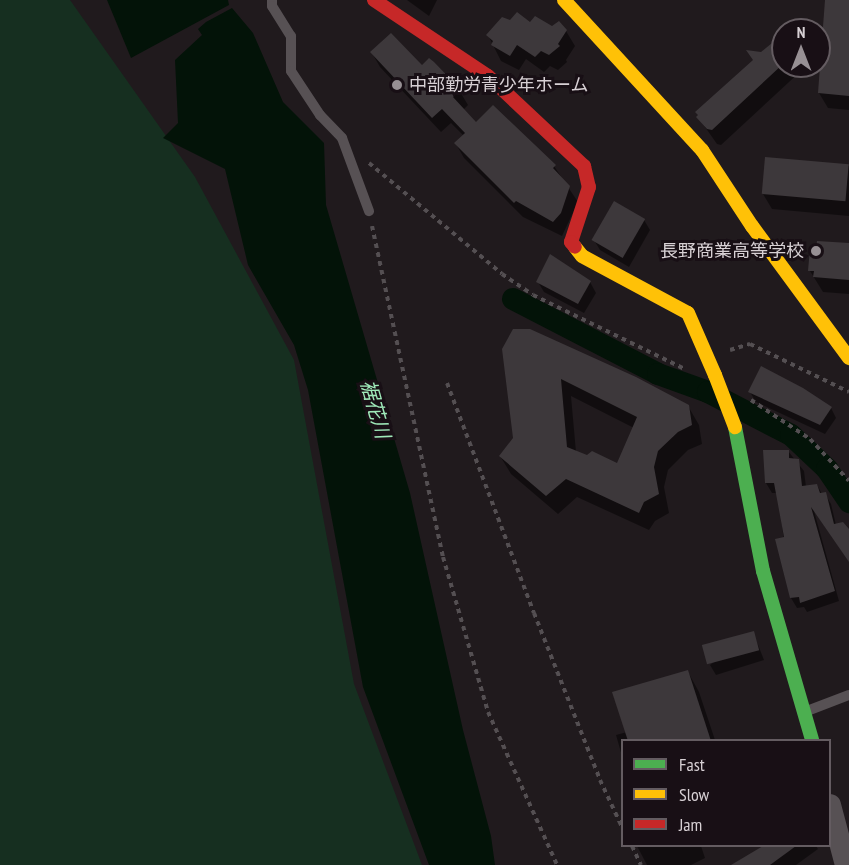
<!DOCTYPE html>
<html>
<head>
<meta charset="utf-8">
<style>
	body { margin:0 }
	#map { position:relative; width:849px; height:865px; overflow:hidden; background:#201a1d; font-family:"PT Sans Narrow","Noto Sans JP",sans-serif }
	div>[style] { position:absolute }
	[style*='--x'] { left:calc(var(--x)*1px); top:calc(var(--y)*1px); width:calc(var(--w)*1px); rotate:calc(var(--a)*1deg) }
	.green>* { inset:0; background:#162f20 }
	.water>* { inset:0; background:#031308 }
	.shadow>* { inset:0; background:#0007 }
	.canal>* { height:22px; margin:-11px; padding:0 11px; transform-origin:11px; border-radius:11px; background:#031308 }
	.building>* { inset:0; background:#3d383b; transform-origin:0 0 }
	.path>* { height:4px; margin-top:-2px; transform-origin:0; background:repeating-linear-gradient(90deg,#544f52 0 4.5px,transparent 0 9px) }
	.lane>* { height:10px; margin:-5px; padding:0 5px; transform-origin:5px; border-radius:5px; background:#575154 }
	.street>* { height:22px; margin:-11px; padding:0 11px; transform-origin:11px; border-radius:11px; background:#575154 }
	.fast>* { height:14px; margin:-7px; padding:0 7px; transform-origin:7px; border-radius:7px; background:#4caf50 }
	.slow>* { height:14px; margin:-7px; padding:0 7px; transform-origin:7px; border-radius:7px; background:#ffc107 }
	.jam>* { height:14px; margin:-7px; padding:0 7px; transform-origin:7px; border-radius:7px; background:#c62828 }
	.slow-bridge>* { height:14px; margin:-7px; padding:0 7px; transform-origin:7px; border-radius:7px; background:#ffc107 }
	.dots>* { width:16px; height:16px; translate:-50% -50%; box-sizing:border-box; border:3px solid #180f15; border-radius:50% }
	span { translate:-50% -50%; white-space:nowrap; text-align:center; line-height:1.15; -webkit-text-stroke:6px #180f15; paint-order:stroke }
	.poi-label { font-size:18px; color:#d7d0d4 }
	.left { translate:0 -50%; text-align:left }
	.right { translate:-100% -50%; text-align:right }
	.water-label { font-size:20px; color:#9fe9b9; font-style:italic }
	.legend { position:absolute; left:621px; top:739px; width:210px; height:108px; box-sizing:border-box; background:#180f15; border:2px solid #645c61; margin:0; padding:8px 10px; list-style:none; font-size:18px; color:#d7d0d4 }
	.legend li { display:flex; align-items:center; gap:12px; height:30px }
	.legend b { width:30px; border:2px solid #645c61 }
	.north { position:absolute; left:771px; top:18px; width:60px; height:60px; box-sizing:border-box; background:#180f15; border:2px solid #645c61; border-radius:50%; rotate:0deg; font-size:16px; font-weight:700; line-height:24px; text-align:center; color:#d7d0d4 }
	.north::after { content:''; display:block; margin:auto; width:21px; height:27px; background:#979094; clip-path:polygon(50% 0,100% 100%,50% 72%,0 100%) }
</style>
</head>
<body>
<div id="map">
	<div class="green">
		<div style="clip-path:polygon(0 0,70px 0,195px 177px,294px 360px,354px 684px,422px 865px,0 865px)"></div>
	</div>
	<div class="water">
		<div style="clip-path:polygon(107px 0,228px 0,229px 5px,131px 58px)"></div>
		<div style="clip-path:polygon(232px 8px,253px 33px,283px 102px,324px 143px,326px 205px,410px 493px,463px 730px,491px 836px,495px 865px,429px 865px,363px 687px,308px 390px,294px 345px,248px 265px,225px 169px,163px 138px,178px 123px,175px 60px,202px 35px,198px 29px,206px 22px)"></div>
	</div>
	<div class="shadow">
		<div style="clip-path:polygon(407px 0,437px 0,429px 16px)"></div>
		<div style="clip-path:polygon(827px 0,849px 1px,849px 110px,828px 108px,819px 93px)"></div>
		<div style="clip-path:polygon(511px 22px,566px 31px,575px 46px,566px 60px,567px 62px,558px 70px,550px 66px,544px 72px,526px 59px,519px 70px,501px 61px,488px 35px)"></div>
		<div style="clip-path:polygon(783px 47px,783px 66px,799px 66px,802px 70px,721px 145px,717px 144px,698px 117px,762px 54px)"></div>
		<div style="clip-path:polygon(372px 53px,422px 67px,459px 90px,468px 105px,463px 110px,476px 124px,554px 166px,578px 202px,562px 236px,523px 217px,464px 158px,456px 144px,464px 136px,451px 123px,441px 132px,380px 67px)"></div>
		<div style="clip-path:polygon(849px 166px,849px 216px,772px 209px,763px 194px)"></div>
		<div style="clip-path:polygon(644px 220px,650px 230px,629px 267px,600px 250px,594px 240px)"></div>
		<div style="clip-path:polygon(849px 245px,849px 326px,849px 294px,823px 292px,810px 271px)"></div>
		<div style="clip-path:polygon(538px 282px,590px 282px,596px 293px,584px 313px,544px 292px)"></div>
		<div style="clip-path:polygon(evenodd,503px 349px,688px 406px,699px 425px,702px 444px,688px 450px,668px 470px,664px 487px,669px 513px,655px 521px,649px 530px,577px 497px,558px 514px,511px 474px,500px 456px,515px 438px,503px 349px,571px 396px,634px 428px,618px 465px,576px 452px,571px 396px)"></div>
		<div style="clip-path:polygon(750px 392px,831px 408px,836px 418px,825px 434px,756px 402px)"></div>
		<div style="clip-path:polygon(788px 451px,804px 471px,806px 487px,817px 485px,822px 494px,825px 494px,831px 504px,836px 525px,849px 532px,849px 561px,814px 511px,839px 601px,807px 612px,804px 607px,797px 608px,791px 598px,778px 493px,772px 493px,766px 483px)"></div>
		<div style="clip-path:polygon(753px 632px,764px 660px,716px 675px,710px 665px)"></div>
		<div style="clip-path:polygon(688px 672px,699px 692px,715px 740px,622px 740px,622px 756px,616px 735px,627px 732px)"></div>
		<div style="clip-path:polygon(637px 846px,701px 846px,705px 858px,691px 865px,647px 865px)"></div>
		<div style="clip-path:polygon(766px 846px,816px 846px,818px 849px,796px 865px,733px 865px)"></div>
	</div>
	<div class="canal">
		<div style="--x:513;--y:299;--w:163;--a:27.3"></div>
		<div style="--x:658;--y:374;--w:53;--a:19.8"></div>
		<div style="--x:708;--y:392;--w:93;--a:27.4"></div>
		<div style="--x:791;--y:435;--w:50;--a:43.4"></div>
		<div style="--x:827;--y:469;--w:40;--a:56"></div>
	</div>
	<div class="building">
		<div style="clip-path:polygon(825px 0,849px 0,849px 96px,818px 93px)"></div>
		<div style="clip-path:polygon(517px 12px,530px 22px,535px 16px,552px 26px,559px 21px,567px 30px,558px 44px,560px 46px,549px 55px,541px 51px,535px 57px,517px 45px,510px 56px,491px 45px,493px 41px,486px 35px,502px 17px,510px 20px)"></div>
		<div style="clip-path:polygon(391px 33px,422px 65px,429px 58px,434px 62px,461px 90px,453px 97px,476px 122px,493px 105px,556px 165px,553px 168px,570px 186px,561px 213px,553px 222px,516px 201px,514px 203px,454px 143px,465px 133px,442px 109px,432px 118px,370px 52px)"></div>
		<div style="clip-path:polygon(783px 34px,783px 64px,712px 130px,707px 129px,696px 117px,698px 115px,695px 112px,753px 60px,746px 50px,761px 52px)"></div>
		<div style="left:765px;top:157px;width:84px;height:37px;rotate:5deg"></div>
		<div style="left:614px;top:201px;width:36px;height:45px;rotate:30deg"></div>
		<div style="clip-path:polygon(817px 241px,849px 243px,849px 280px,813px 277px,814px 271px,808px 271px,810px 248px,816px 248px)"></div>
		<div style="clip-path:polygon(550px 254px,591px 281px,578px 304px,536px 282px)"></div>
		<div style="clip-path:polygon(evenodd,513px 329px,530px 329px,636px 377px,689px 405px,692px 425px,678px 432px,658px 451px,654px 467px,659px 494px,644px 502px,639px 513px,566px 479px,546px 496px,499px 456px,513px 438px,502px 349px,513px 329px,561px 379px,637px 417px,617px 463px,592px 451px,587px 455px,567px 447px,561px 379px)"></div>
		<div style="clip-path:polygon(761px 366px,803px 388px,832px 407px,820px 425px,748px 392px)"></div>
		<div style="clip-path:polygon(763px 450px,789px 450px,789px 458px,799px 459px,802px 486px,817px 484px,820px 493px,826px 492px,834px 524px,843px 522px,849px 529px,849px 562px,811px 507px,835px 591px,800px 603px,799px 597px,790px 598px,775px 539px,784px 537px,774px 483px,765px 483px)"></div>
		<div style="left:754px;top:631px;width:20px;height:54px;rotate:75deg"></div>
		<div style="clip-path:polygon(688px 670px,711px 741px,628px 741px,612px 692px)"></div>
		<div style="clip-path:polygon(763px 846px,796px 846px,770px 865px,731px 865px)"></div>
	</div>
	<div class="path">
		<div style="--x:369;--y:163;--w:173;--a:39.8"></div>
		<div style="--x:502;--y:274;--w:37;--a:34"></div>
		<div style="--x:533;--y:295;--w:169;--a:26"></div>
		<div style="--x:372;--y:226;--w:339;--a:77.9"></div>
		<div style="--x:443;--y:557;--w:161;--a:73.8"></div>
		<div style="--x:488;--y:712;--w:168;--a:65.7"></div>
		<div style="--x:730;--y:350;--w:21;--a:-17"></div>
		<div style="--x:750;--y:344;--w:110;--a:25.9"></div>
		<div style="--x:447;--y:383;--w:246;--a:69.3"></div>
		<div style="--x:534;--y:613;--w:180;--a:68.4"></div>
		<div style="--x:600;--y:780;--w:52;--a:64.9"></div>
		<div style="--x:751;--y:400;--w:71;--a:33.5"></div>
		<div style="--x:810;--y:439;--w:57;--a:47.1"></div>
		<div style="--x:632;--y:846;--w:21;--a:65"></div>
	</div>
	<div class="lane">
		<div style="--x:272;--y:0;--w:6;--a:90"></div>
		<div style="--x:272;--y:6;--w:36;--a:58"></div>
		<div style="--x:291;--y:36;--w:35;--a:90"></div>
		<div style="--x:291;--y:71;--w:53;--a:56.6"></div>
		<div style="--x:320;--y:115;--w:32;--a:46"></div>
		<div style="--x:342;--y:138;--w:78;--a:69.7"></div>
		<div style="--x:807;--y:711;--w:45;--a:-20.9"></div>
	</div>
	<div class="street">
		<div style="--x:830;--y:805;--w:62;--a:75.1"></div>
	</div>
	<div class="fast">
		<div style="--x:735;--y:427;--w:147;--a:79"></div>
		<div style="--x:763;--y:571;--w:176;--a:73.8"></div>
	</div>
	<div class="slow">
		<div style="--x:564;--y:0;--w:204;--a:47.4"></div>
		<div style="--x:702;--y:150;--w:91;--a:56.7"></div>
		<div style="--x:752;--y:226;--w:164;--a:53.7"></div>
		<div style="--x:575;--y:247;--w:11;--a:52"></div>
		<div style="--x:582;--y:256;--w:120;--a:28.3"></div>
		<div style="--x:688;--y:313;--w:68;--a:66.5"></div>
	</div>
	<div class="jam">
		<div style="--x:374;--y:0;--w:137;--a:33.7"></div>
		<div style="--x:488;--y:76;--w:132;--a:43.2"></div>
		<div style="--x:584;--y:166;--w:22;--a:77"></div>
		<div style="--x:589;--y:187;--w:58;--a:108.1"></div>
		<div style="--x:571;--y:242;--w:6;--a:51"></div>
	</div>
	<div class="slow-bridge">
		<div style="--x:715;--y:375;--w:56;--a:69"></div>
	</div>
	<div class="dots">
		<div style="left:397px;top:85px;background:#979094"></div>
		<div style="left:816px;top:251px;background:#979094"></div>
	</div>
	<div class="poi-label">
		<span class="left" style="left:409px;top:85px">中部勤労青少年ホーム</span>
		<span class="right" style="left:804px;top:251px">長野商業高等学校</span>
	</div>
	<div class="water-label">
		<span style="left:375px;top:409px;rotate:74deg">裾花川</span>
	</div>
	<ul class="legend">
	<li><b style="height:8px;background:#4caf50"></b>Fast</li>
	<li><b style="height:8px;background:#ffc107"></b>Slow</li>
	<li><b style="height:8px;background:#c62828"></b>Jam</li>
	</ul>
	<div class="north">N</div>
</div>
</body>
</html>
